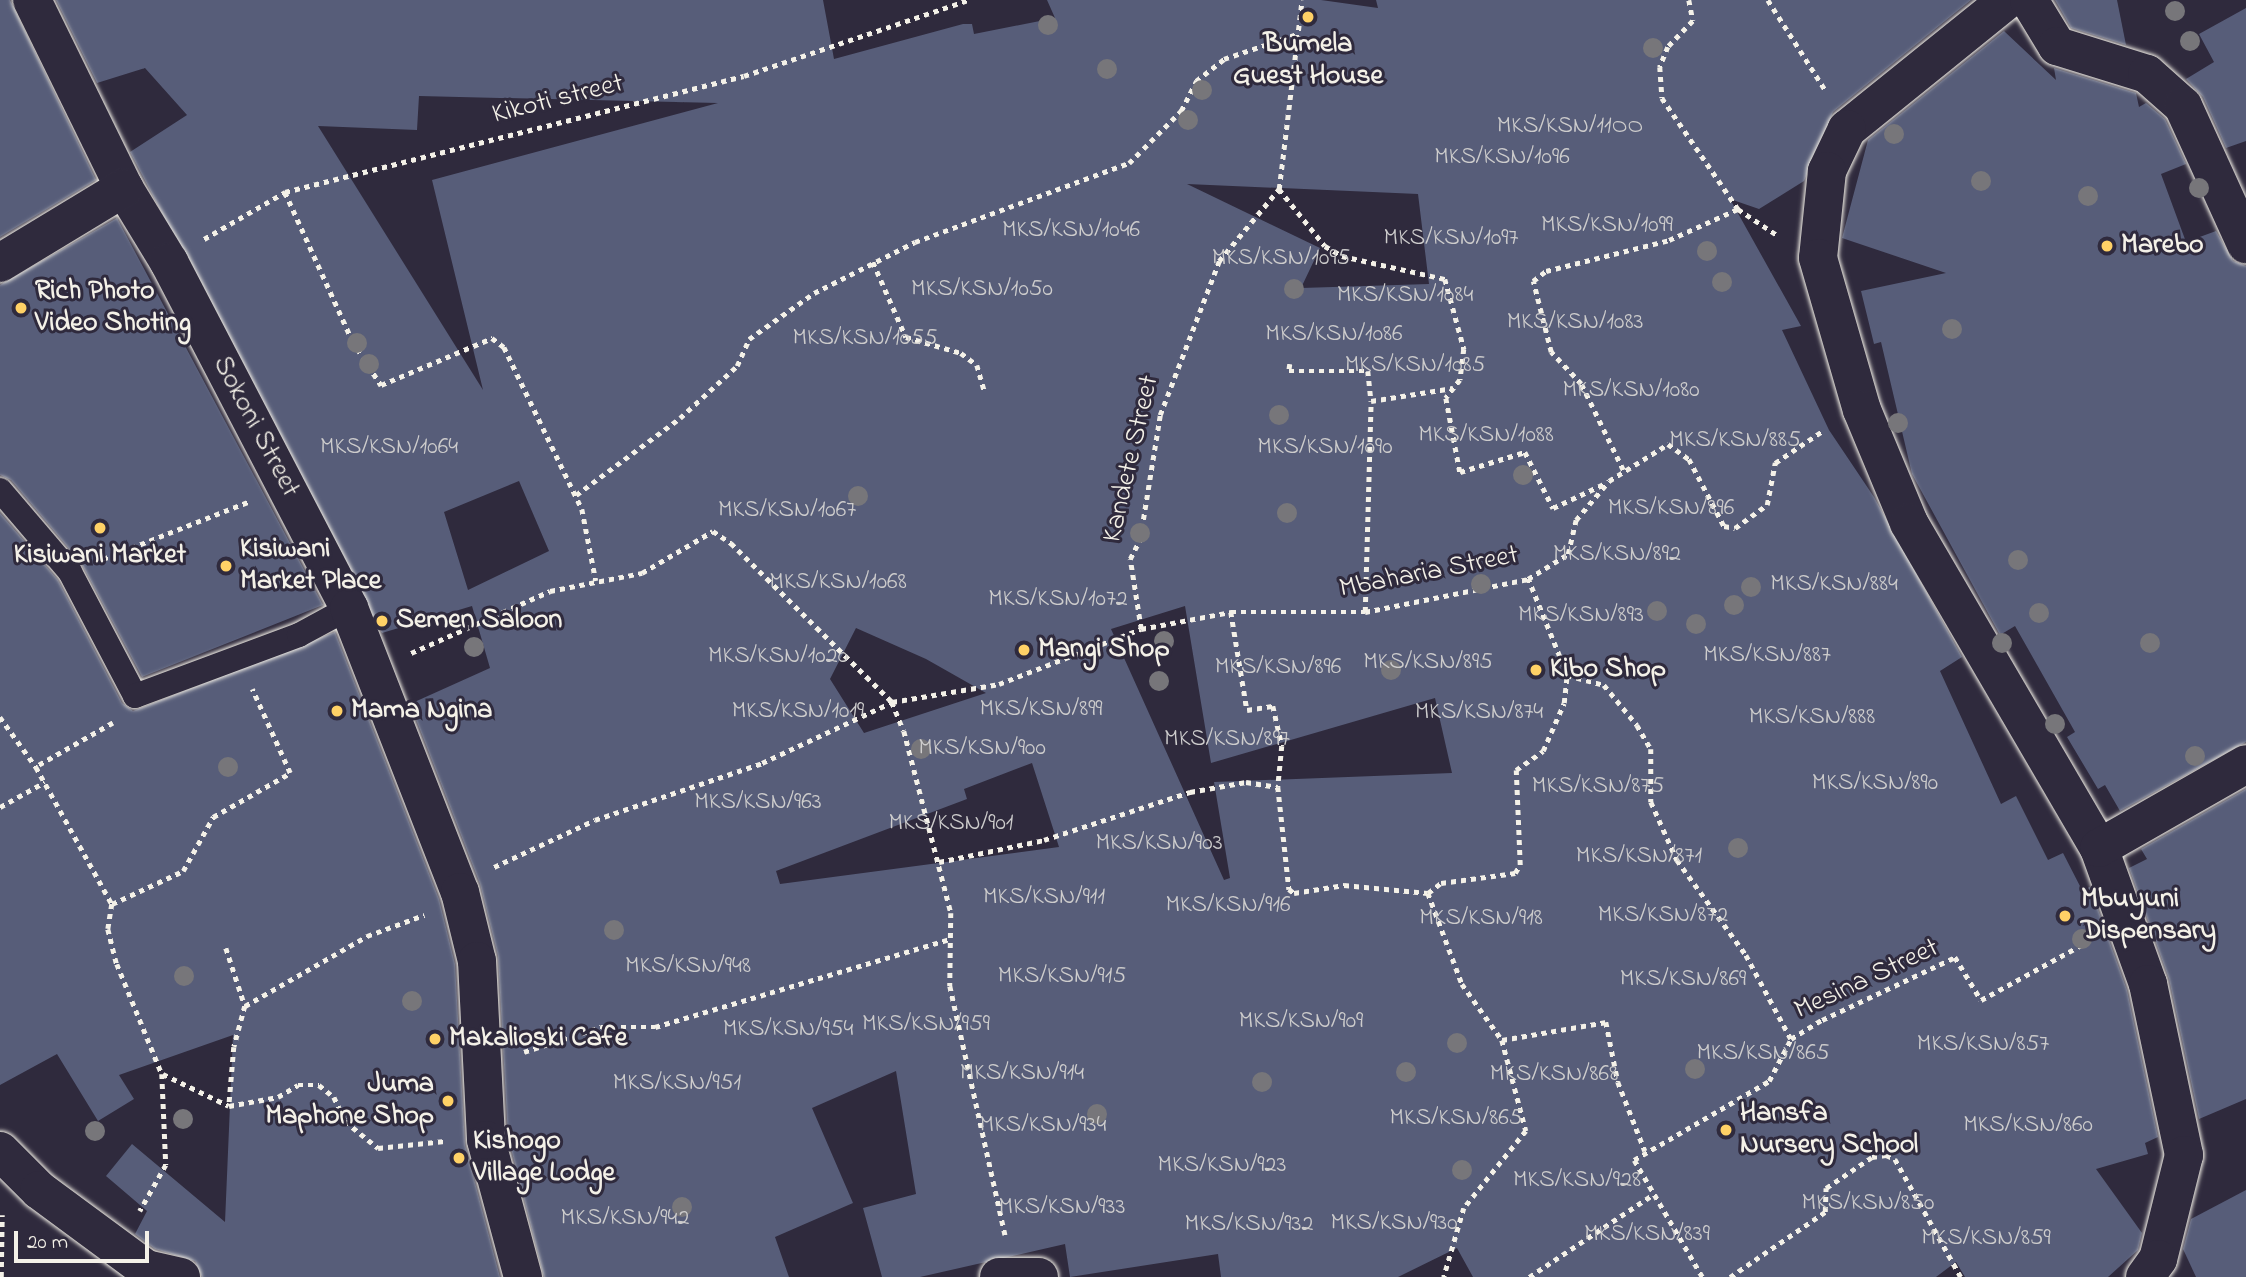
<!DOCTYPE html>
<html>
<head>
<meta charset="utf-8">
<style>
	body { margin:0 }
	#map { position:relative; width:2246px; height:1277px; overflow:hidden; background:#2f2a3d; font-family:"Indie Flower",sans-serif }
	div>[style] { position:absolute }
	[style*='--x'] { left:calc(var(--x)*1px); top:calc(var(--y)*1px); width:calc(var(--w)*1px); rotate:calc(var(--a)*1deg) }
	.building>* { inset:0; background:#575d79 }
	.path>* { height:4.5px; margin-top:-2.25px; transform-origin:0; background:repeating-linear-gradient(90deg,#f4f1e8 0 5px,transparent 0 10px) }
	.roads { filter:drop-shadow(0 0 2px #f4f1e8) drop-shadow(0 0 2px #f4f1e8) }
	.lane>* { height:24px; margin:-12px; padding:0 12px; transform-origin:12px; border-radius:12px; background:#2f2a3d }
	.street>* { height:38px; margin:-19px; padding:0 19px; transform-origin:19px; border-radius:19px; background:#2f2a3d }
	.trees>* { width:20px; height:20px; margin:-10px; border-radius:50%; background:#77767a }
	.dots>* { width:19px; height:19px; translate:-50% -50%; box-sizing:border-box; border:4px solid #2f2a3d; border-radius:50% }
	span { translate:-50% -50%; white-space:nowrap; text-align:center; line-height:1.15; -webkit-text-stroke:6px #2f2a3d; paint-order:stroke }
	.number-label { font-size:24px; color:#cdcccc }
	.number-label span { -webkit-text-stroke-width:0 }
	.poi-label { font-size:28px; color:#f4f1e8; font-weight:700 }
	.left { translate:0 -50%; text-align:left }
	.right { translate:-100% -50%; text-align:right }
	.street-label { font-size:28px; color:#f4f1e8 }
	.scale { position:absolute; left:14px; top:1231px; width:135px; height:32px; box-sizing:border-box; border:4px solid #f4f1e8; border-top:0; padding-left:9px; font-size:21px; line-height:24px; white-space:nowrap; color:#f4f1e8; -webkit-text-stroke:5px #2f2a3d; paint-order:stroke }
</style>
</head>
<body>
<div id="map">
	<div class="building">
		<div style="clip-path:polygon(0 0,10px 0,96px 180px,0 237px)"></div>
		<div style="clip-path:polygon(evenodd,56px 0,823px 0,834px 59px,963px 24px,972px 24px,974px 34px,1055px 18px,1047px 0,1321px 0,1378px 8px,1376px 0,1971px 0,1833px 112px,1804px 181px,1759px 209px,1730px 199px,1801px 326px,1782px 330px,1829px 430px,1874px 497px,1962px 657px,1940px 671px,2001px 804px,2016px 796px,2048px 860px,2063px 853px,2082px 890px,2090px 887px,2127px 990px,2158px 1137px,2145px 1143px,2148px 1154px,2096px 1169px,2142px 1233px,2138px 1250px,2108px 1277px,1965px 1277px,1956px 1262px,1936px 1277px,1473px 1277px,1457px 1248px,1398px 1277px,1221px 1277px,1218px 1254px,1070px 1277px,1065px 1244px,920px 1277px,882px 1277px,863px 1208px,916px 1194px,896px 1071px,812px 1108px,853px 1203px,775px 1237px,789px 1277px,544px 1277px,508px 1137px,498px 956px,480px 884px,410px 704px,490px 668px,472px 606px,382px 633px,130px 152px,187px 115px,145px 68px,97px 83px,56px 0,419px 96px,718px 103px,432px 180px,483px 390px,318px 126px,417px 130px,419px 96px,56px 0,1187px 184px,1418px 194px,1429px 284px,1301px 288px,1320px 248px,1187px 184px,56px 0,519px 481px,549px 551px,468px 590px,444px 512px,519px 481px,56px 0,1185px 606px,1211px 763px,1435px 698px,1452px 773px,1214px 782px,1230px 878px,1224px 880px,1111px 629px,1185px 606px,56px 0,856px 628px,926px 659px,986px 693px,864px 733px,830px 679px,856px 628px,56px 0,1032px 763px,1059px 847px,780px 884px,776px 871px,967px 799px,964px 789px,1032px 763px)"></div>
		<div style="clip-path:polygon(2055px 0,2117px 0,2126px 45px,2071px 28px)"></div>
		<div style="clip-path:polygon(2246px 8px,2246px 141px,2226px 148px,2203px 97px,2186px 79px,2214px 62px,2199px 34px)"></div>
		<div style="clip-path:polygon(2004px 31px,2056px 80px,2054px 68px,2136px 93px,2139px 107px,2146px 103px,2165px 119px,2186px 164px,2161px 174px,2186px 242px,2216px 231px,2233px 261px,2246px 266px,2246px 742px,2120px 811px,2105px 785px,2098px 789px,2067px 737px,2075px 732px,2015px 626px,2000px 635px,1912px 474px,1881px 342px,1874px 344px,1861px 291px,1946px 273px,1842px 238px,1868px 140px)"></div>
		<div style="clip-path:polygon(117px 218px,323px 605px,142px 677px,81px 563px,11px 480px,0 475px,0 285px)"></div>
		<div style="clip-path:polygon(0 513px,58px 580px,122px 703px,133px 711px,335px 632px,439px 899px,455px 964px,465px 1145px,500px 1277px,202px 1277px,195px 1261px,155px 1249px,135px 1234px,147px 1211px,106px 1176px,132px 1144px,225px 1222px,233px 1035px,119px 1075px,134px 1099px,98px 1121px,57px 1054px,0 1085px)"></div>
		<div style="clip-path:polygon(2246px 789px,2246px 1099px,2199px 1119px,2169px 979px,2129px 868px,2147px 859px,2141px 849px)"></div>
		<div style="clip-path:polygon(2246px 1190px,2246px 1277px,2196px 1277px,2183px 1249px,2191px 1219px)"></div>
	</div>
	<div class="path">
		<div style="--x:1689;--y:0;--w:21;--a:79"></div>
		<div style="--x:1693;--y:21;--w:36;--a:134"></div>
		<div style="--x:1668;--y:47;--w:22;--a:112"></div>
		<div style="--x:1660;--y:67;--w:31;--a:86"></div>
		<div style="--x:1662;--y:98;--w:135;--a:55.6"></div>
		<div style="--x:1738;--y:209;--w:47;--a:33.7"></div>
		<div style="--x:1768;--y:0;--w:108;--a:57.5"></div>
		<div style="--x:1279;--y:189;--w:73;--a:51.1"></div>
		<div style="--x:1325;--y:246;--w:20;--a:30"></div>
		<div style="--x:1342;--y:256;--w:106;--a:12.6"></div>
		<div style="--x:1445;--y:279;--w:73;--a:74.8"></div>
		<div style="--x:1464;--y:349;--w:31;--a:97"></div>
		<div style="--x:1460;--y:380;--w:23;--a:128"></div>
		<div style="--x:1446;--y:398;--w:75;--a:79.3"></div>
		<div style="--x:1460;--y:472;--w:68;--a:-17.1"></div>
		<div style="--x:1525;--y:452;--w:63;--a:63.4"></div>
		<div style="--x:1553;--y:508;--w:56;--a:-25.2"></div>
		<div style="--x:285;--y:192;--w:162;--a:65.6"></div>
		<div style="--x:352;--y:340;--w:54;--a:57.2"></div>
		<div style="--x:381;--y:385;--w:121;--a:-22.9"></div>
		<div style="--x:492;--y:338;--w:15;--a:37"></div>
		<div style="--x:504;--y:347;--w:180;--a:64.3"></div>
		<div style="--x:582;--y:509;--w:73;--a:79"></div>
		<div style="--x:204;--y:239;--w:94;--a:-30.1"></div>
		<div style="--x:285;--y:192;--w:473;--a:-14.2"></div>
		<div style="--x:744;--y:76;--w:237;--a:-18.7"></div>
		<div style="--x:873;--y:262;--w:82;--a:66.3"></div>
		<div style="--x:906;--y:337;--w:57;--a:16.2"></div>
		<div style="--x:961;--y:353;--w:20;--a:37"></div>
		<div style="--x:977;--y:365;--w:26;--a:74"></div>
		<div style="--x:1290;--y:364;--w:7;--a:98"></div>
		<div style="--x:1289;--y:371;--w:79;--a:0"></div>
		<div style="--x:1368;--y:371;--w:30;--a:84"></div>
		<div style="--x:1371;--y:401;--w:83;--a:-9"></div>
		<div style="--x:1623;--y:470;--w:96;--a:-116"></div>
		<div style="--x:1581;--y:384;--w:44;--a:-133.2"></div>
		<div style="--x:1551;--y:352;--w:73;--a:-104.2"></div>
		<div style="--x:1533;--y:281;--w:16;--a:-38"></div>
		<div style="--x:1546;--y:271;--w:127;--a:-14.1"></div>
		<div style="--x:1669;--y:240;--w:76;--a:-24.2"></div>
		<div style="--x:576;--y:495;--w:129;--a:-36.5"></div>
		<div style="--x:680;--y:418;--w:77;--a:-42.4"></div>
		<div style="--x:737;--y:366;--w:30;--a:-66"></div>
		<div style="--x:749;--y:339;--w:80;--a:-35.3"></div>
		<div style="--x:814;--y:293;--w:113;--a:-26.8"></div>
		<div style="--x:915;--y:242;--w:228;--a:-20.3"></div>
		<div style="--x:1129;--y:163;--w:74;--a:-45"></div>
		<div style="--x:1181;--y:111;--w:34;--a:-63"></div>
		<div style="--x:1196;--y:81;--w:36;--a:-38"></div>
		<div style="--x:1224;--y:59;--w:77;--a:-18.9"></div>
		<div style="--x:103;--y:559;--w:156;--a:-21.5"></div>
		<div style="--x:1231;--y:612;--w:99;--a:80.7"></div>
		<div style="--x:1247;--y:710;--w:26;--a:-9"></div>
		<div style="--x:1273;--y:706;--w:41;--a:77.3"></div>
		<div style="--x:1282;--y:746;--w:41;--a:95.6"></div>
		<div style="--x:1365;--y:612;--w:211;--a:-88.4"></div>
		<div style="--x:1141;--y:629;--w:71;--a:-98.9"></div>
		<div style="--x:1130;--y:559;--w:22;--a:-63"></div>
		<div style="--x:1140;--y:539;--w:126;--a:-80.8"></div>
		<div style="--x:1160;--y:415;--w:165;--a:-69"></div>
		<div style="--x:1219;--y:261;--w:94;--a:-50.2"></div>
		<div style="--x:1279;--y:189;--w:190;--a:-83.1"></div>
		<div style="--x:411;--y:653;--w:152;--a:-24"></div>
		<div style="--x:550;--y:591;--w:94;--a:-11.1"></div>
		<div style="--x:642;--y:573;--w:82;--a:-30.6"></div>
		<div style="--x:713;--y:531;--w:22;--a:34"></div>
		<div style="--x:731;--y:543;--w:226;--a:44.6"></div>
		<div style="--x:892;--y:702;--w:31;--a:68"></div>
		<div style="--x:904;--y:731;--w:188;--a:75.5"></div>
		<div style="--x:951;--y:913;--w:73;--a:90.8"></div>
		<div style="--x:950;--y:986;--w:255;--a:77.5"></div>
		<div style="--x:1567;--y:675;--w:38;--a:15"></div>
		<div style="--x:1604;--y:685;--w:52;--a:50.5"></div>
		<div style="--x:1637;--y:725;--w:28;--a:60"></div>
		<div style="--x:1651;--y:749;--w:53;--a:90"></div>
		<div style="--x:1651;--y:802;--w:64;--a:65.9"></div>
		<div style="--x:1677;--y:860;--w:117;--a:54"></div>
		<div style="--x:1746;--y:955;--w:95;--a:61.8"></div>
		<div style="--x:0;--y:717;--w:62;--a:54.2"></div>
		<div style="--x:113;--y:723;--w:89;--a:150.3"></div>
		<div style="--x:36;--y:767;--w:157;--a:61"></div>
		<div style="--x:112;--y:904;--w:25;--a:99"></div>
		<div style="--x:108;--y:929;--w:36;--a:76"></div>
		<div style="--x:117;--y:964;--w:119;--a:67.8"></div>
		<div style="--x:162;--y:1074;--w:91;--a:87.5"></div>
		<div style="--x:166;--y:1165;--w:53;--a:119.5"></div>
		<div style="--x:0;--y:807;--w:51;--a:-29.1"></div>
		<div style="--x:939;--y:862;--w:107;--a:-11.8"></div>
		<div style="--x:1044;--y:840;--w:154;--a:-18.2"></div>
		<div style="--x:1190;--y:792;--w:57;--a:-10.1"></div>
		<div style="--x:1246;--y:782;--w:32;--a:9"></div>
		<div style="--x:1278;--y:787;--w:103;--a:83.8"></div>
		<div style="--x:1289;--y:889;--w:6;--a:39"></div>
		<div style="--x:1294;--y:893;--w:51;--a:-9.1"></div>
		<div style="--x:1344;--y:885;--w:84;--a:5.4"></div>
		<div style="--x:1428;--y:893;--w:16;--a:-38"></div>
		<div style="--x:1441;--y:883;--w:75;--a:-7.7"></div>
		<div style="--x:1515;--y:873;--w:9;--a:-58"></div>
		<div style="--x:1520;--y:865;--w:95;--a:-92.4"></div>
		<div style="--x:1516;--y:770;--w:33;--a:-35"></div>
		<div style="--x:1543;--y:751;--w:52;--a:-66.4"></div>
		<div style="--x:1564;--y:703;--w:28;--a:-84"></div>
		<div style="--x:1567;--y:675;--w:104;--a:-112.1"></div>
		<div style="--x:494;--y:867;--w:111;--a:-25"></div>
		<div style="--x:595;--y:820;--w:176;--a:-18.8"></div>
		<div style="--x:762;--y:763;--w:144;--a:-25.1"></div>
		<div style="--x:892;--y:702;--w:109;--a:-9.5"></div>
		<div style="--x:999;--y:684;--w:152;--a:-21.2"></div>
		<div style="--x:1141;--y:629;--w:92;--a:-10.7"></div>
		<div style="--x:1231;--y:612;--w:134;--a:0"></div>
		<div style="--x:1365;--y:612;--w:166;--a:-11.4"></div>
		<div style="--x:1528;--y:579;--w:47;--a:-32"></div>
		<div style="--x:1568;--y:554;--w:35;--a:-77"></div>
		<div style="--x:1576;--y:520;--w:51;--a:-49.8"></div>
		<div style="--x:1609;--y:481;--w:70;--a:-32.1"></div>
		<div style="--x:1668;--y:444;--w:26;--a:36"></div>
		<div style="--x:1689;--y:459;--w:76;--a:62.4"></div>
		<div style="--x:1724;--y:526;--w:11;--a:10"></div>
		<div style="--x:1735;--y:528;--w:39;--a:-36"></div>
		<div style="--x:1767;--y:505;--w:43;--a:-79.2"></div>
		<div style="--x:1775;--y:463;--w:59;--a:-34"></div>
		<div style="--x:1428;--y:893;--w:97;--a:69.5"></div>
		<div style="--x:1462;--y:984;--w:69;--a:54.5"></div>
		<div style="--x:1502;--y:1040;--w:94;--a:75.2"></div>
		<div style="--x:1526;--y:1131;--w:99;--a:128.8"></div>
		<div style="--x:1464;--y:1208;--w:72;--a:106.2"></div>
		<div style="--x:112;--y:904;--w:78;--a:-24.9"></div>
		<div style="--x:183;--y:871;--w:62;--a:-60.9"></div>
		<div style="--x:213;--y:817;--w:89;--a:-29.7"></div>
		<div style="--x:290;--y:773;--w:92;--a:-114.3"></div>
		<div style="--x:226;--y:948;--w:61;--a:71.9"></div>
		<div style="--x:245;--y:1006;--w:42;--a:105"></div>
		<div style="--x:234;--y:1047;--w:59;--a:94.8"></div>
		<div style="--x:245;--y:1006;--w:141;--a:-29.8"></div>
		<div style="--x:367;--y:936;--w:61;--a:-20.2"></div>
		<div style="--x:1502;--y:1040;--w:106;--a:-9.8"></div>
		<div style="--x:1606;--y:1022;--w:61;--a:78.7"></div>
		<div style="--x:1618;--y:1082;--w:74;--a:68.6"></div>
		<div style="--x:524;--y:1052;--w:81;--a:-18"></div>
		<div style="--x:601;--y:1027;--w:54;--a:0"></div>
		<div style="--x:655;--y:1027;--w:309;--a:-16.6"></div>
		<div style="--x:163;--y:1074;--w:73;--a:25.9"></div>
		<div style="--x:229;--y:1106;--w:50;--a:-10.4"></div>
		<div style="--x:278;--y:1097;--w:23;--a:-31"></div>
		<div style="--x:298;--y:1085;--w:21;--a:0"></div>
		<div style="--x:319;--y:1085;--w:19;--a:39"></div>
		<div style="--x:334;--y:1097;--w:26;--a:65"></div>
		<div style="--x:345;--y:1121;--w:43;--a:39.3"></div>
		<div style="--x:378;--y:1148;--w:67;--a:-6"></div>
		<div style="--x:1;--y:1277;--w:62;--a:-89.1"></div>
		<div style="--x:1529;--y:1277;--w:146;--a:-33.6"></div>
		<div style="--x:1702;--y:1277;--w:135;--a:-120.2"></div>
		<div style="--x:1634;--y:1160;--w:156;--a:-30.3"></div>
		<div style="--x:1769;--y:1081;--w:47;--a:-62.4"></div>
		<div style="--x:1791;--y:1039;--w:36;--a:-32"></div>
		<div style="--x:1822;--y:1020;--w:147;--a:-25.3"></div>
		<div style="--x:1955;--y:957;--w:50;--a:58.8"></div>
		<div style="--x:1981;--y:1000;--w:121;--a:-28.7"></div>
		<div style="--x:1730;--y:1277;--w:115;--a:-34.4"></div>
		<div style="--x:1825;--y:1212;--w:24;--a:-88"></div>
		<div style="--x:1826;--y:1188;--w:55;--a:-34"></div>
		<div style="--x:1872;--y:1157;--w:14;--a:-8"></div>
		<div style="--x:1886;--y:1155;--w:10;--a:24"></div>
		<div style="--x:1895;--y:1159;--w:135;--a:60.8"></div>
	</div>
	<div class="roads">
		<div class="lane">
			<div style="--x:0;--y:490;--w:108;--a:49.5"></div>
			<div style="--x:70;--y:572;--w:140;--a:62.3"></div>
			<div style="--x:135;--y:696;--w:175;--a:-20.4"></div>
			<div style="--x:299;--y:635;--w:57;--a:-28.4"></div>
		</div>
		<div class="street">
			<div style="--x:32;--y:0;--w:209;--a:63.9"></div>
			<div style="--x:124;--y:188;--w:87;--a:58.7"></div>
			<div style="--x:169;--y:262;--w:390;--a:62.5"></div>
			<div style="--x:349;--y:608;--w:305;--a:68.7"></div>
			<div style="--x:460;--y:892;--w:71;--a:76.2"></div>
			<div style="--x:477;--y:961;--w:179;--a:87.1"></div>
			<div style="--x:486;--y:1140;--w:142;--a:74.9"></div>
			<div style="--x:2007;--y:0;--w:206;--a:141.1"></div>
			<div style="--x:1847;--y:129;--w:47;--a:115.5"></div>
			<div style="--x:1827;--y:171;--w:87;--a:95.9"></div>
			<div style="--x:1818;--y:258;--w:158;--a:73.9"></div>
			<div style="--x:1862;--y:410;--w:122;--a:67.4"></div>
			<div style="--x:1909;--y:523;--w:376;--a:59.7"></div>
			<div style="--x:2099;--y:848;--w:145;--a:70.2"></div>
			<div style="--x:2148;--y:984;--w:175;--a:78.1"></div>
			<div style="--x:2184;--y:1155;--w:107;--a:104"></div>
			<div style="--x:2158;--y:1259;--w:22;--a:126"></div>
			<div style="--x:2029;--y:0;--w:54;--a:58.7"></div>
			<div style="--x:2057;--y:46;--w:94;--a:17.3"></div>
			<div style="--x:2147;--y:74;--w:48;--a:41.6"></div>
			<div style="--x:2183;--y:106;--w:152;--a:65.5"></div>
			<div style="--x:0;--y:263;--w:145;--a:-31.2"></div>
			<div style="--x:2099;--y:848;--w:169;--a:-29.7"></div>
			<div style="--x:0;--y:1151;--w:55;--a:45"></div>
			<div style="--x:39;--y:1190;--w:133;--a:36.4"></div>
			<div style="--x:146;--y:1269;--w:36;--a:13"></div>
			<div style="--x:999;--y:1277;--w:40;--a:0"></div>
		</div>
	</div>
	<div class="trees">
		<div style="left:2175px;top:11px"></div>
		<div style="left:1048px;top:25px"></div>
		<div style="left:2190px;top:41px"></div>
		<div style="left:1653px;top:48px"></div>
		<div style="left:1107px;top:69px"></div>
		<div style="left:1202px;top:90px"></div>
		<div style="left:1188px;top:120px"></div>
		<div style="left:1894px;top:134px"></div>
		<div style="left:1981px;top:181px"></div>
		<div style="left:2199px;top:188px"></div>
		<div style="left:2088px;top:196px"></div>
		<div style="left:1707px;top:251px"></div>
		<div style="left:1722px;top:282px"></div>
		<div style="left:1294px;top:289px"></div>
		<div style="left:1952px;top:329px"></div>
		<div style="left:357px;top:343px"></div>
		<div style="left:369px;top:364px"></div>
		<div style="left:1279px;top:415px"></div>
		<div style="left:1898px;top:423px"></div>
		<div style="left:1523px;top:475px"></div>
		<div style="left:858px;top:496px"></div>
		<div style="left:1287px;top:513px"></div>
		<div style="left:1140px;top:533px"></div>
		<div style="left:2018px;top:560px"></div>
		<div style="left:1481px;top:584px"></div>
		<div style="left:1751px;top:587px"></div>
		<div style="left:1734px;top:605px"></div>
		<div style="left:1657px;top:611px"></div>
		<div style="left:2039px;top:613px"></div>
		<div style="left:1696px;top:624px"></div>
		<div style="left:1164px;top:641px"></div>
		<div style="left:2002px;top:643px"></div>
		<div style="left:2150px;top:643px"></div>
		<div style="left:474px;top:647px"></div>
		<div style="left:1391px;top:670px"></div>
		<div style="left:1159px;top:681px"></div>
		<div style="left:2055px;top:724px"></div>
		<div style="left:921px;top:749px"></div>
		<div style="left:2195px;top:756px"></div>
		<div style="left:228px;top:767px"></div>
		<div style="left:1738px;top:848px"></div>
		<div style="left:614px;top:930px"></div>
		<div style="left:2082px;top:939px"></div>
		<div style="left:184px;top:976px"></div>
		<div style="left:412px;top:1001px"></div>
		<div style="left:1457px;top:1043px"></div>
		<div style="left:1695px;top:1069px"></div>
		<div style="left:1406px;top:1072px"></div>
		<div style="left:1262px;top:1082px"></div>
		<div style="left:1097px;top:1114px"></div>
		<div style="left:183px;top:1119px"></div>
		<div style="left:95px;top:1131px"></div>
		<div style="left:1462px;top:1170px"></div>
		<div style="left:682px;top:1207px"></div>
	</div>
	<div class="dots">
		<div style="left:1308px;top:17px;background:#ffd166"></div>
		<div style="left:2107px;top:246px;background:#ffd166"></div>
		<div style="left:21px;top:308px;background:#ffd166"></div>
		<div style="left:100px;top:528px;background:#ffd166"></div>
		<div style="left:226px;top:566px;background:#ffd166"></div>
		<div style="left:382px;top:621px;background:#ffd166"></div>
		<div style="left:1024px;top:650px;background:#ffd166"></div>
		<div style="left:1536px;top:670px;background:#ffd166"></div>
		<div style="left:337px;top:711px;background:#ffd166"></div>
		<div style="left:2065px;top:916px;background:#ffd166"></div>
		<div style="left:435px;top:1039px;background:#ffd166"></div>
		<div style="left:448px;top:1101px;background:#ffd166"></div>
		<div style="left:1726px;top:1130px;background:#ffd166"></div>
		<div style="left:459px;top:1158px;background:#ffd166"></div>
	</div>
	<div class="number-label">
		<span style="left:1570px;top:127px">MKS/KSN/11OO</span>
		<span style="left:1502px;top:158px">MKS/KSN/1096</span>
		<span style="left:1607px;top:226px">MKS/KSN/1099</span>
		<span style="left:1071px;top:231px">MKS/KSN/1046</span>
		<span style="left:1451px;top:239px">MKS/KSN/1097</span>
		<span style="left:1281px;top:259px">MKS/KSN/1095</span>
		<span style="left:982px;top:290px">MKS/KSN/1050</span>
		<span style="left:1405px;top:296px">MKS/KSN/1084</span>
		<span style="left:1575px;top:323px">MKS/KSN/1083</span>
		<span style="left:1334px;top:335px">MKS/KSN/1086</span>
		<span style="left:865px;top:339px">MKS/KSN/1055</span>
		<span style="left:1415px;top:366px">MKS/KSN/1085</span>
		<span style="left:1631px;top:391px">MKS/KSN/1080</span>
		<span style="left:1486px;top:436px">MKS/KSN/1088</span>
		<span style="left:1735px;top:441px">MKS/KSN/885</span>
		<span style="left:389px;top:448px">MKS/KSN/1064</span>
		<span style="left:1325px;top:448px">MKS/KSN/1090</span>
		<span style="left:1671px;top:509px">MKS/KSN/896</span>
		<span style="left:787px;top:511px">MKS/KSN/1067</span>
		<span style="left:1617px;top:555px">MKS/KSN/892</span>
		<span style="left:838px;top:583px">MKS/KSN/1068</span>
		<span style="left:1834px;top:585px">MKS/KSN/884</span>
		<span style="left:1058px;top:600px">MKS/KSN/1072</span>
		<span style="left:1581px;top:616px">MKS/KSN/893</span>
		<span style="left:1767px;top:656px">MKS/KSN/887</span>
		<span style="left:778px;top:657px">MKS/KSN/1020</span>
		<span style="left:1428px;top:663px">MKS/KSN/895</span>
		<span style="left:1278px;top:668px">MKS/KSN/896</span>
		<span style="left:1041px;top:710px">MKS/KSN/899</span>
		<span style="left:798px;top:712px">MKS/KSN/1019</span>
		<span style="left:1479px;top:713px">MKS/KSN/874</span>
		<span style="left:1812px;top:718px">MKS/KSN/888</span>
		<span style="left:1227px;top:740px">MKS/KSN/897</span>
		<span style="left:982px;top:749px">MKS/KSN/900</span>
		<span style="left:1875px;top:784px">MKS/KSN/890</span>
		<span style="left:1598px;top:787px">MKS/KSN/875</span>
		<span style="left:758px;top:803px">MKS/KSN/963</span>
		<span style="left:951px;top:824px">MKS/KSN/901</span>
		<span style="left:1159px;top:844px">MKS/KSN/903</span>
		<span style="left:1639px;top:857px">MKS/KSN/871</span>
		<span style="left:1044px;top:898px">MKS/KSN/911</span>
		<span style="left:1228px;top:906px">MKS/KSN/916</span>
		<span style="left:1663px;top:916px">MKS/KSN/872</span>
		<span style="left:1481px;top:919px">MKS/KSN/918</span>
		<span style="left:688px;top:967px">MKS/KSN/948</span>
		<span style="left:1062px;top:977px">MKS/KSN/915</span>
		<span style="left:1683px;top:980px">MKS/KSN/869</span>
		<span style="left:1301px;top:1022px">MKS/KSN/909</span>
		<span style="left:926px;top:1025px">MKS/KSN/959</span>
		<span style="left:788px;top:1030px">MKS/KSN/954</span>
		<span style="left:1983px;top:1045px">MKS/KSN/857</span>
		<span style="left:1763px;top:1054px">MKS/KSN/865</span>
		<span style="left:1022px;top:1074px">MKS/KSN/914</span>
		<span style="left:1554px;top:1075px">MKS/KSN/868</span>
		<span style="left:677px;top:1084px">MKS/KSN/951</span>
		<span style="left:1456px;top:1119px">MKS/KSN/865</span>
		<span style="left:1043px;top:1126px">MKS/KSN/934</span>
		<span style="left:2028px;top:1126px">MKS/KSN/860</span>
		<span style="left:1222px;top:1166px">MKS/KSN/923</span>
		<span style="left:1577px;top:1181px">MKS/KSN/928</span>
		<span style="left:1868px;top:1204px">MKS/KSN/850</span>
		<span style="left:1062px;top:1208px">MKS/KSN/933</span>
		<span style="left:625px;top:1219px">MKS/KSN/942</span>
		<span style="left:1394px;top:1224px">MKS/KSN/930</span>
		<span style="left:1249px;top:1225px">MKS/KSN/932</span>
		<span style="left:1647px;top:1235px">MKS/KSN/839</span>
		<span style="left:1986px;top:1239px">MKS/KSN/859</span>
	</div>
	<div class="poi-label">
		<span style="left:1308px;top:61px">Bumela<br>Guest House</span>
		<span class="left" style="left:2121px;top:246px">Marebo</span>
		<span class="left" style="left:35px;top:308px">Rich Photo<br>Video Shoting</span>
		<span class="left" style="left:240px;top:566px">Kisiwani<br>Market Place</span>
		<span style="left:100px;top:556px">Kisiwani Market</span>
		<span class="left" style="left:396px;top:621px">Semen Saloon</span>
		<span class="left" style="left:1038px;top:650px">Mangi Shop</span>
		<span class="left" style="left:1550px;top:670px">Kibo Shop</span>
		<span class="left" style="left:351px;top:711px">Mama Ngina</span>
		<span class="left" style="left:2081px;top:916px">Mbuyuni<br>Dispensary</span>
		<span class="left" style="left:449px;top:1039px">Makalioski Cafe</span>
		<span class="right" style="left:434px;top:1101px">Juma<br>Maphone Shop</span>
		<span class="left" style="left:1740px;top:1130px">Hansfa<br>Nursery School</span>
		<span class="left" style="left:473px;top:1158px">Kishogo<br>Village Lodge</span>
	</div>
	<div class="street-label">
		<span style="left:558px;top:100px;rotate:-14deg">Kikoti street</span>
		<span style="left:255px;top:427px;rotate:62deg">Sokoni Street</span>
		<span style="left:1132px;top:459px;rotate:-77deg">Kandete Street</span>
		<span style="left:1429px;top:573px;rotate:-11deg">Mbaharia Street</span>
		<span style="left:1867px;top:980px;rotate:-25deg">Mesina Street</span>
	</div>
	<div class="scale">20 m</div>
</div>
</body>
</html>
